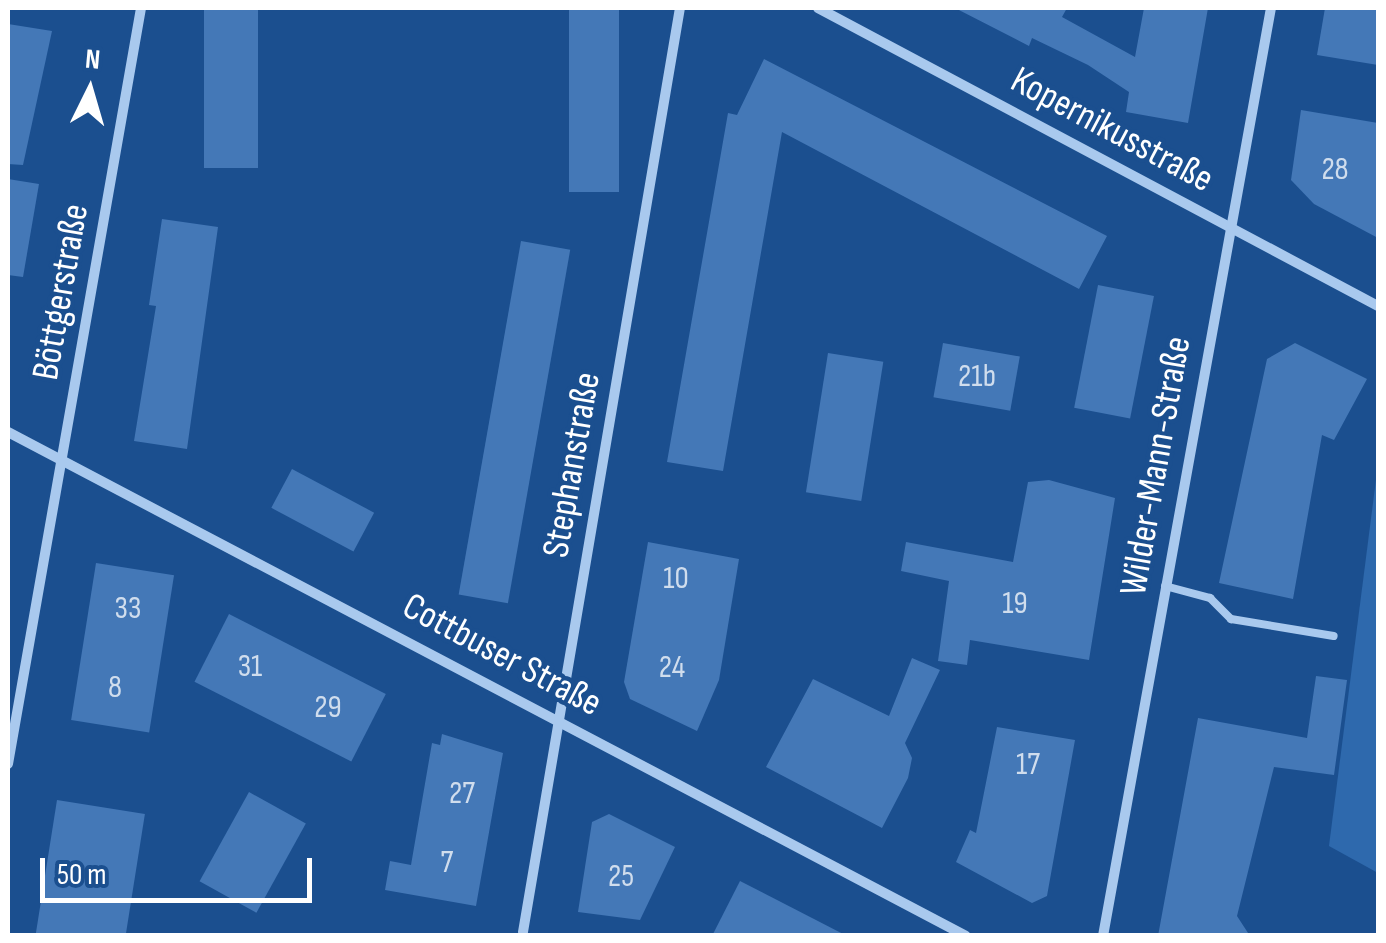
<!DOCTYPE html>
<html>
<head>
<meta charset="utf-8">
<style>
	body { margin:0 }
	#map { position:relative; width:1386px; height:943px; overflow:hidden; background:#1b4f8f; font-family:"Sofia Sans Condensed",sans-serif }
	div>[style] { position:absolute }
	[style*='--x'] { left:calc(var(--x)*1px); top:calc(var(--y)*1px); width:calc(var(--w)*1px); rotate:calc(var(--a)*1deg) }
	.green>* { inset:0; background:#2e69ad }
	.building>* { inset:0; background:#4478b7; transform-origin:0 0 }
	.service>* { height:8px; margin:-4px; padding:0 4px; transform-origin:4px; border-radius:4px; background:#a9c9ee }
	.minor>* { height:10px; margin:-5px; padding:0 5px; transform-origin:5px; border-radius:5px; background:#a9c9ee }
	span { translate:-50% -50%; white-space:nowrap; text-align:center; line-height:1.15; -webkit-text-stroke:9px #1b4f8f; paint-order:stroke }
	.number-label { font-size:32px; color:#d0dded }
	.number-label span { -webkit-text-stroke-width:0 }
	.street-label { font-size:38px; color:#fff }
	.frame { position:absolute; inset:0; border:10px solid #fff; pointer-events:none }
	.north { position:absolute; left:40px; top:40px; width:100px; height:100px; -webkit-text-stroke:8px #1b4f8f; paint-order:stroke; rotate:5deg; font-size:28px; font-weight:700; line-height:40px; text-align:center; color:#fff }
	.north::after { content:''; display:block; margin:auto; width:35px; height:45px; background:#fff; clip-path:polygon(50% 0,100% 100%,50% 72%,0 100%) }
	.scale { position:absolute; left:40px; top:858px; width:272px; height:45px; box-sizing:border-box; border:5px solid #fff; border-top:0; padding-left:12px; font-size:30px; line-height:35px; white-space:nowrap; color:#fff; -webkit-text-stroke:8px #1b4f8f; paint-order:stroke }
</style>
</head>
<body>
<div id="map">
	<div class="green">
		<div style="clip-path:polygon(1378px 464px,1378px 873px,1329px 846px)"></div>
	</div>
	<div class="building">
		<div style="left:204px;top:8px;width:54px;height:160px"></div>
		<div style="left:569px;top:8px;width:50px;height:184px"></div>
		<div style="clip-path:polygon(955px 8px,1067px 8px,1062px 17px,1135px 57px,1144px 8px,1208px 8px,1188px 123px,1126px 112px,1129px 92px,1088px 65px,1032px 38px,1029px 46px)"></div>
		<div style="clip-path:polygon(1325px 8px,1378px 8px,1378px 65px,1317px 55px)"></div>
		<div style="clip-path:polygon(8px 24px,52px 31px,23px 165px,8px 164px)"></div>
		<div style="clip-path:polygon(764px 59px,1107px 236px,1079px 289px,782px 132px,723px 471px,667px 462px,728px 113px,737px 115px)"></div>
		<div style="clip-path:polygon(1301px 110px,1378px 123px,1378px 238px,1314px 204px,1291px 180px)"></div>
		<div style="clip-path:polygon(8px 179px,39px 184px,23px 277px,8px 275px)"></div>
		<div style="clip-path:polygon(162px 219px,218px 227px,187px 449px,134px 441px,156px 306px,149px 305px)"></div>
		<div style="left:521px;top:241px;width:50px;height:359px;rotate:10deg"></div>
		<div style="left:1098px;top:285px;width:57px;height:125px;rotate:11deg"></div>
		<div style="left:943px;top:343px;width:78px;height:55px;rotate:10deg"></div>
		<div style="clip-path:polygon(1295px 343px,1367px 379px,1334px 440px,1322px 435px,1293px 599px,1219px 583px,1267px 359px)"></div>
		<div style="left:828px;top:353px;width:56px;height:141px;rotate:9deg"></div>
		<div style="left:292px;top:469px;width:93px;height:44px;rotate:28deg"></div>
		<div style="clip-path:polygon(1049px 480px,1115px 498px,1089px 660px,970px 640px,967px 665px,938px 661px,949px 581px,901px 571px,906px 542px,1013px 562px,1028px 482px)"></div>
		<div style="clip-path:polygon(648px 542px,739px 559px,719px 680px,697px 731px,630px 699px,624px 682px)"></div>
		<div style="left:96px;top:563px;width:79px;height:159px;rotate:9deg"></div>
		<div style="left:229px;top:614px;width:176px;height:76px;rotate:27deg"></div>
		<div style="clip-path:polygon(912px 658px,940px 670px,905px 743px,912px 758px,908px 778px,882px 828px,766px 767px,813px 679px,889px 716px)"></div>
		<div style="clip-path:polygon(1316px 676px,1347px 680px,1334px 775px,1274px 767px,1237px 916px,1250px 936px,1158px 936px,1198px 718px,1307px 738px)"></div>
		<div style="clip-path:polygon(997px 727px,1075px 740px,1047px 896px,1032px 903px,956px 862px,970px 830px,976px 833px)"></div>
		<div style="clip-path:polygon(442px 734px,503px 753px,476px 906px,385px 890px,390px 861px,411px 865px,432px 743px,440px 745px)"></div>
		<div style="left:249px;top:792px;width:65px;height:102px;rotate:29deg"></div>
		<div style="left:57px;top:800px;width:89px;height:137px;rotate:9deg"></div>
		<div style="clip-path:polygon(609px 814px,675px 847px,640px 920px,578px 912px,592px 822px)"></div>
		<div style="clip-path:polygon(740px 881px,847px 936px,712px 936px)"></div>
	</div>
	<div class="service">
		<div style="--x:1165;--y:586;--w:47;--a:14.9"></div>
		<div style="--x:1210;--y:598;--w:30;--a:45"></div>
		<div style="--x:1231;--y:619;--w:104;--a:9.4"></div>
	</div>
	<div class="minor">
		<div style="--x:818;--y:8;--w:634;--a:28.02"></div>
		<div style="--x:8;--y:432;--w:1082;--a:27.75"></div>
		<div style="--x:8;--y:764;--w:768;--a:-80.02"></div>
		<div style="--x:523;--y:932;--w:937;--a:-80.36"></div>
		<div style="--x:1103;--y:936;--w:943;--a:-79.74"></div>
	</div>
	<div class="number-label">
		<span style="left:1335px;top:170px">28</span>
		<span style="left:977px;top:377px">21b</span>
		<span style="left:676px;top:579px">10</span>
		<span style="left:1015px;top:604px">19</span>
		<span style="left:128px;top:609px">33</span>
		<span style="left:250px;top:667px">31</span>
		<span style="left:672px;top:668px">24</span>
		<span style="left:115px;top:688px">8</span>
		<span style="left:328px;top:708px">29</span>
		<span style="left:1028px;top:765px">17</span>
		<span style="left:462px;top:794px">27</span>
		<span style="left:447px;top:863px">7</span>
		<span style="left:621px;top:877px">25</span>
	</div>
	<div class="street-label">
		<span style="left:1112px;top:130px;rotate:28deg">Kopernikusstraße</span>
		<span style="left:61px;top:292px;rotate:-80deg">Böttgerstraße</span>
		<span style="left:572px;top:465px;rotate:-80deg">Stephanstraße</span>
		<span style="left:1156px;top:466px;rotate:-80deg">Wilder-Mann-Straße</span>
		<span style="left:502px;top:655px;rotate:28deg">Cottbuser Straße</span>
	</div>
	<div class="frame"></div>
	<div class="north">N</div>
	<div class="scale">50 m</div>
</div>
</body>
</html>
